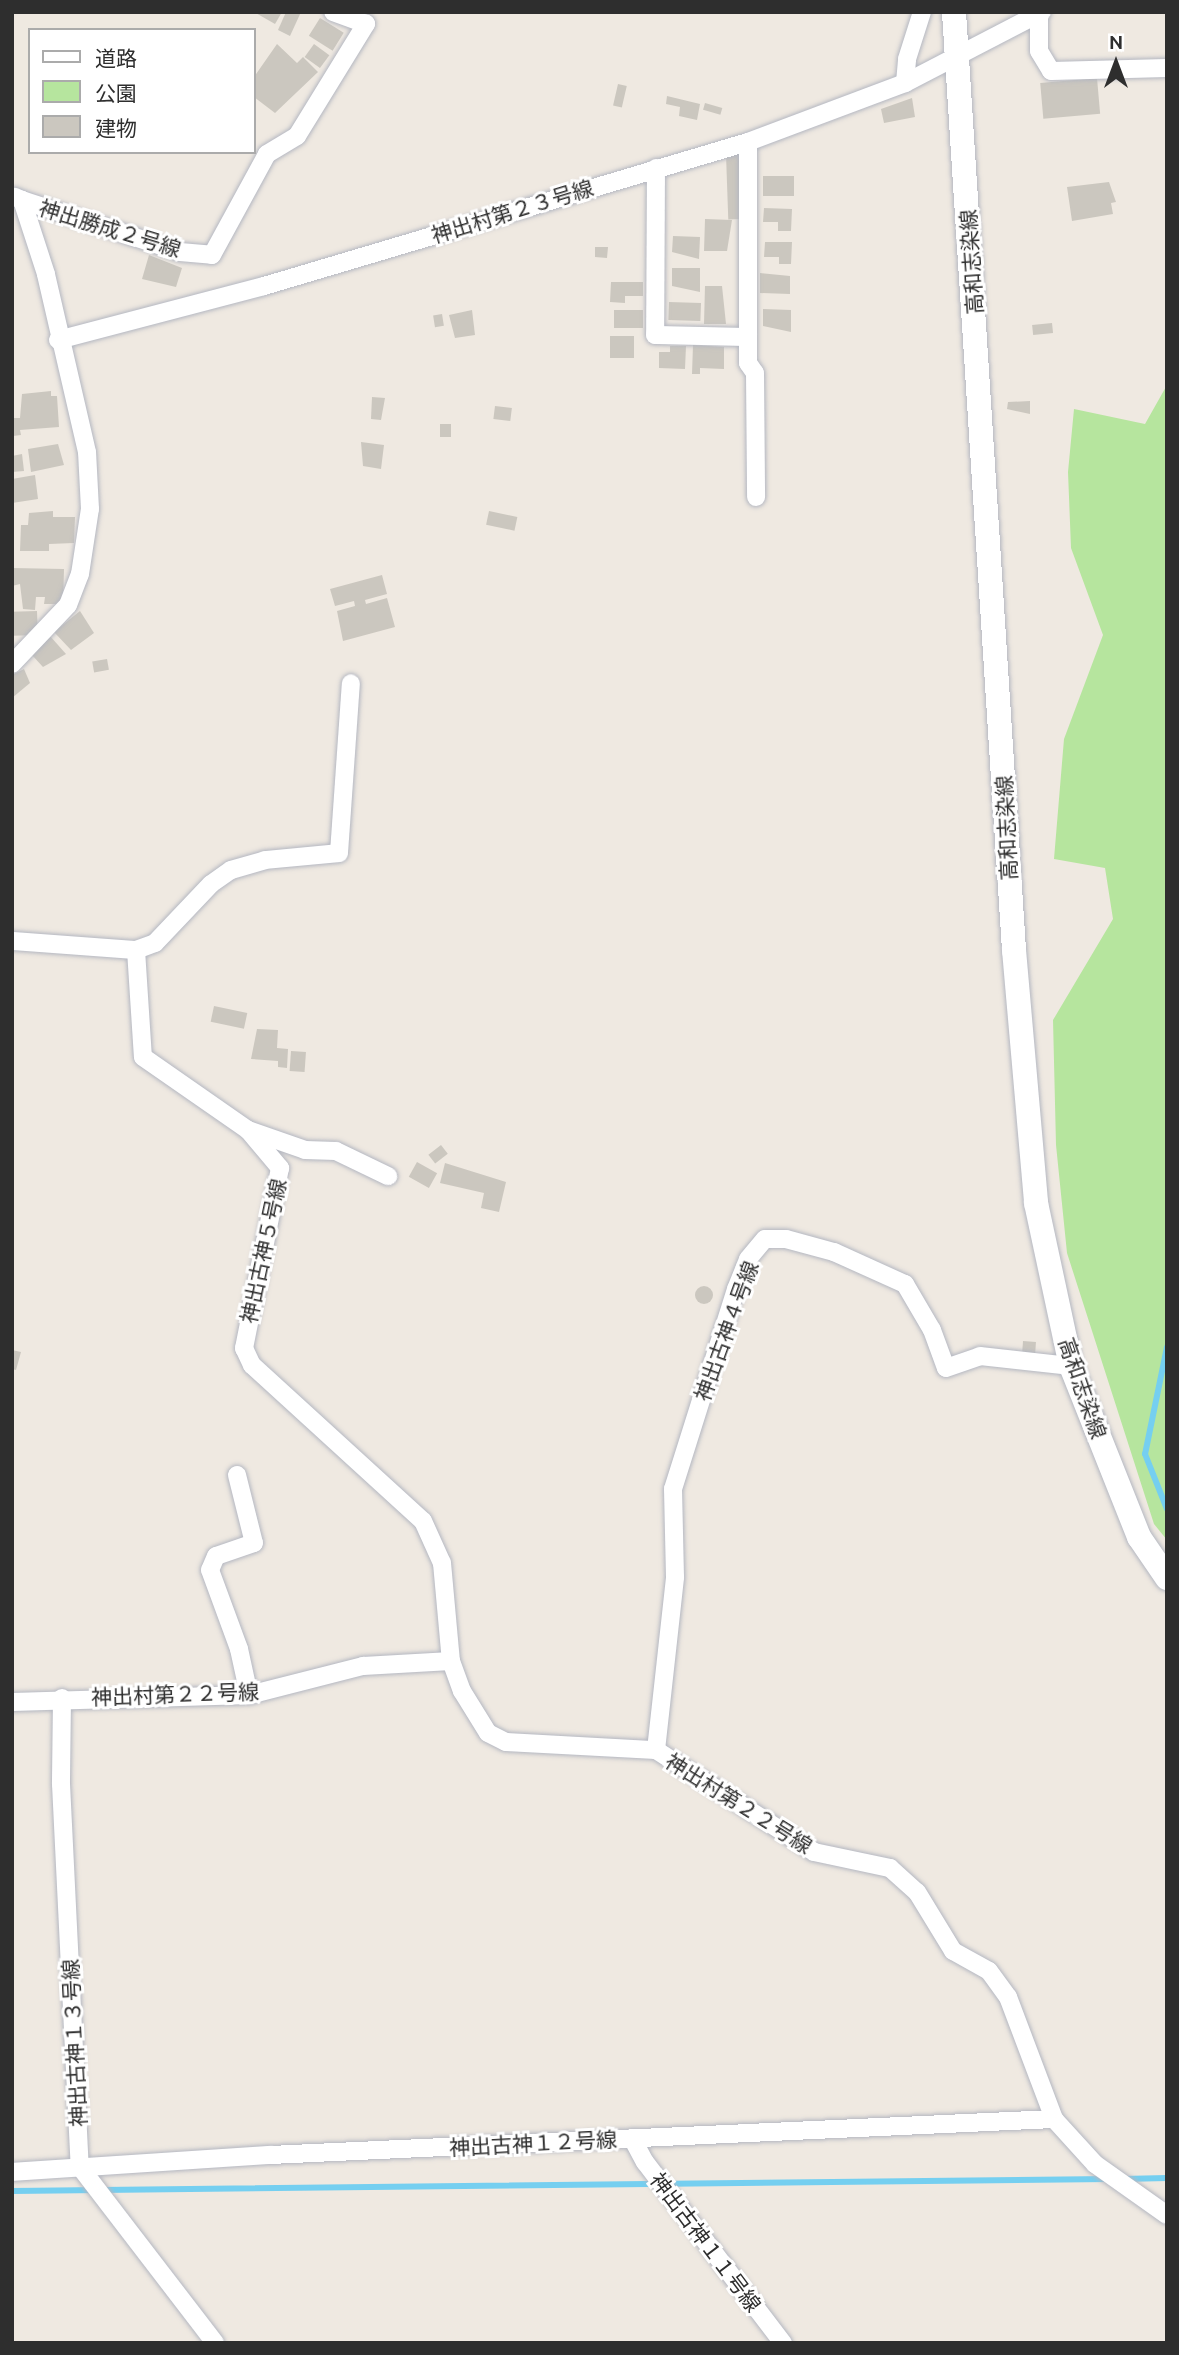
<!DOCTYPE html>
<html>
<head>
<meta charset="utf-8">
<style>
	body { margin:0 }
	#map { position:relative; width:1179px; height:2355px; overflow:hidden; background:#efe9e1; font-family:Ubuntu,"Noto Sans JP",sans-serif }
	div>[style] { position:absolute }
	[style*='--x'] { left:calc(var(--x)*1px); top:calc(var(--y)*1px); width:calc(var(--w)*1px); rotate:calc(var(--a)*1deg) }
	.green>* { inset:0; background:#b6e59e }
	.stream>* { height:6px; margin:-3px; padding:0 3px; transform-origin:3px; border-radius:3px; background:#75cff0 }
	.building>* { inset:0; background:#cbc7bf; transform-origin:0 0 }
	.round { border-radius:50% }
	.roads { filter:drop-shadow(0 0 2px #b4b7c1) drop-shadow(0 0 2px #b4b7c1) }
	.street>* { height:18px; margin:-9px; padding:0 9px; transform-origin:9px; border-radius:9px; background:#fff }
	.secondary>* { height:24px; margin:-12px; padding:0 12px; transform-origin:12px; border-radius:12px; background:#fff }
	span { translate:-50% -50%; white-space:nowrap; text-align:center; line-height:1.15; -webkit-text-stroke:6px #fff; paint-order:stroke }
	.street-label { font-size:21px; color:#2e2e2e }
	.frame { position:absolute; inset:0; border:14px solid #2e2e2e; pointer-events:none }
	.legend { position:absolute; left:28px; top:28px; width:228px; height:126px; box-sizing:border-box; background:#fff; border:2px solid #ababab; margin:0; padding:9px 12px; list-style:none; font-size:21px; color:#2e2e2e }
	.legend li { display:flex; align-items:center; gap:14px; height:35px }
	.legend b { width:35px; border:2px solid #ababab }
	.north { position:absolute; left:1081px; top:28px; width:70px; height:70px; -webkit-text-stroke:5px #fff; paint-order:stroke; rotate:0deg; font-size:19px; font-weight:700; line-height:28px; text-align:center; color:#2e2e2e }
	.north::after { content:''; display:block; margin:auto; width:24px; height:32px; background:#2e2e2e; clip-path:polygon(50% 0,100% 100%,50% 72%,0 100%) }
</style>
</head>
<body>
<div id="map">
	<div class="green">
		<div style="clip-path:polygon(1167px 385px,1167px 1540px,1154px 1524px,1067px 1253px,1056px 1145px,1053px 1020px,1113px 919px,1105px 868px,1054px 859px,1064px 739px,1103px 635px,1071px 548px,1068px 472px,1074px 409px,1145px 424px)"></div>
	</div>
	<div class="stream">
		<div style="--x:1167;--y:1347;--w:109;--a:101.6"></div>
		<div style="--x:1145;--y:1454;--w:59;--a:68.2"></div>
		<div style="--x:1123;--y:2179;--w:44;--a:-1.3"></div>
		<div style="--x:12;--y:2191;--w:1097;--a:-0.63"></div>
	</div>
	<div class="building">
		<div style="clip-path:polygon(254px 12px,282px 12px,275px 24px)"></div>
		<div style="clip-path:polygon(286px 12px,301px 12px,290px 36px,278px 30px)"></div>
		<div style="left:320px;top:18px;width:28px;height:21px;rotate:32deg"></div>
		<div style="clip-path:polygon(277px 44px,297px 63px,303px 57px,318px 72px,275px 113px,254px 97px,254px 77px)"></div>
		<div style="left:314px;top:44px;width:19px;height:16px;rotate:36deg"></div>
		<div style="left:1097px;top:78px;width:36px;height:57px;rotate:85deg"></div>
		<div style="left:618px;top:84px;width:9px;height:22px;rotate:13deg"></div>
		<div style="clip-path:polygon(667px 96px,700px 104px,697px 120px,679px 116px,680px 107px,666px 104px)"></div>
		<div style="clip-path:polygon(912px 98px,915px 117px,884px 123px,881px 109px)"></div>
		<div style="left:705px;top:103px;width:18px;height:7px;rotate:16deg"></div>
		<div style="left:739px;top:154px;width:65px;height:13px;rotate:88deg"></div>
		<div style="left:763px;top:176px;width:31px;height:20px"></div>
		<div style="clip-path:polygon(1109px 182px,1116px 202px,1111px 203px,1113px 214px,1072px 221px,1067px 187px)"></div>
		<div style="clip-path:polygon(764px 208px,792px 209px,791px 231px,778px 231px,778px 222px,763px 222px)"></div>
		<div style="clip-path:polygon(705px 219px,732px 220px,727px 251px,704px 251px)"></div>
		<div style="clip-path:polygon(673px 236px,700px 237px,699px 259px,672px 252px)"></div>
		<div style="clip-path:polygon(765px 242px,792px 242px,791px 264px,779px 264px,779px 257px,764px 257px)"></div>
		<div style="clip-path:polygon(595px 247px,608px 247px,607px 258px,595px 257px)"></div>
		<div style="clip-path:polygon(149px 255px,182px 268px,176px 287px,142px 279px)"></div>
		<div style="clip-path:polygon(672px 268px,700px 268px,700px 292px,672px 286px)"></div>
		<div style="clip-path:polygon(760px 273px,790px 276px,790px 294px,760px 293px)"></div>
		<div style="clip-path:polygon(611px 282px,643px 282px,643px 296px,625px 296px,625px 303px,610px 302px)"></div>
		<div style="clip-path:polygon(705px 286px,722px 286px,726px 324px,704px 324px)"></div>
		<div style="left:669px;top:302px;width:32px;height:18px;rotate:2deg"></div>
		<div style="clip-path:polygon(763px 309px,791px 310px,791px 332px,763px 326px)"></div>
		<div style="clip-path:polygon(472px 310px,475px 335px,455px 338px,449px 315px)"></div>
		<div style="left:614px;top:310px;width:29px;height:18px"></div>
		<div style="left:442px;top:314px;width:12px;height:9px;rotate:81deg"></div>
		<div style="left:1052px;top:323px;width:10px;height:20px;rotate:84deg"></div>
		<div style="left:610px;top:336px;width:24px;height:22px"></div>
		<div style="clip-path:polygon(693px 345px,724px 347px,724px 369px,700px 368px,700px 374px,692px 374px)"></div>
		<div style="clip-path:polygon(670px 346px,686px 346px,685px 369px,659px 368px,659px 352px,670px 352px)"></div>
		<div style="clip-path:polygon(51px 391px,51px 396px,57px 396px,59px 427px,20px 430px,21px 435px,13px 436px,12px 418px,20px 418px,22px 394px)"></div>
		<div style="clip-path:polygon(372px 397px,385px 398px,381px 420px,371px 419px)"></div>
		<div style="clip-path:polygon(1030px 401px,1030px 414px,1007px 409px,1008px 402px)"></div>
		<div style="left:495px;top:406px;width:17px;height:13px;rotate:7deg"></div>
		<div style="left:440px;top:424px;width:11px;height:13px"></div>
		<div style="clip-path:polygon(361px 442px,384px 445px,381px 469px,363px 466px)"></div>
		<div style="clip-path:polygon(58px 444px,64px 465px,31px 472px,28px 449px)"></div>
		<div style="clip-path:polygon(22px 454px,24px 471px,12px 472px,12px 456px)"></div>
		<div style="clip-path:polygon(35px 475px,38px 499px,12px 503px,12px 479px)"></div>
		<div style="clip-path:polygon(53px 511px,53px 517px,75px 517px,74px 543px,49px 544px,49px 551px,20px 551px,21px 525px,28px 525px,29px 513px)"></div>
		<div style="left:489px;top:511px;width:29px;height:14px;rotate:12deg"></div>
		<div style="clip-path:polygon(12px 568px,64px 569px,63px 604px,44px 604px,45px 597px,36px 597px,35px 610px,23px 609px,20px 584px,12px 586px)"></div>
		<div style="clip-path:polygon(382px 575px,387px 594px,365px 600px,366px 604px,387px 598px,395px 627px,343px 641px,337px 611px,355px 606px,354px 601px,335px 606px,330px 589px)"></div>
		<div style="left:37px;top:611px;width:24px;height:25px;rotate:88deg"></div>
		<div style="clip-path:polygon(80px 611px,94px 633px,71px 650px,54px 632px)"></div>
		<div style="clip-path:polygon(50px 636px,66px 654px,43px 667px,31px 654px)"></div>
		<div style="left:107px;top:659px;width:11px;height:15px;rotate:80deg"></div>
		<div style="clip-path:polygon(24px 669px,30px 683px,12px 698px,12px 675px)"></div>
		<div style="left:214px;top:1006px;width:34px;height:16px;rotate:12deg"></div>
		<div style="clip-path:polygon(257px 1029px,278px 1030px,277px 1048px,288px 1049px,287px 1068px,278px 1067px,278px 1061px,251px 1059px)"></div>
		<div style="left:291px;top:1051px;width:15px;height:20px;rotate:4deg"></div>
		<div style="left:441px;top:1145px;width:11px;height:16px;rotate:52deg"></div>
		<div style="left:417px;top:1162px;width:23px;height:17px;rotate:29deg"></div>
		<div style="clip-path:polygon(445px 1163px,506px 1182px,499px 1212px,481px 1208px,484px 1193px,440px 1183px)"></div>
		<div class="round" style="left:695px;top:1286px;width:18px;height:18px"></div>
		<div style="left:1023px;top:1341px;width:13px;height:12px;rotate:4deg"></div>
		<div style="clip-path:polygon(12px 1350px,21px 1352px,16px 1370px,12px 1369px)"></div>
	</div>
	<div class="roads">
		<div class="street">
			<div style="--x:1039;--y:14;--w:37;--a:90"></div>
			<div style="--x:1039;--y:51;--w:23;--a:59"></div>
			<div style="--x:1051;--y:71;--w:116;--a:-1.5"></div>
			<div style="--x:905;--y:83;--w:24;--a:-85"></div>
			<div style="--x:907;--y:59;--w:49;--a:-72.3"></div>
			<div style="--x:748;--y:142;--w:221;--a:90"></div>
			<div style="--x:748;--y:363;--w:12;--a:55"></div>
			<div style="--x:755;--y:373;--w:124;--a:89.5"></div>
			<div style="--x:656;--y:168;--w:167;--a:90.3"></div>
			<div style="--x:655;--y:335;--w:93;--a:1.2"></div>
			<div style="--x:22;--y:200;--w:166;--a:18.2"></div>
			<div style="--x:180;--y:252;--w:32;--a:5"></div>
			<div style="--x:212;--y:255;--w:115;--a:-61.4"></div>
			<div style="--x:267;--y:154;--w:35;--a:-31"></div>
			<div style="--x:297;--y:136;--w:132;--a:-58.4"></div>
			<div style="--x:366;--y:24;--w:35;--a:-160"></div>
			<div style="--x:58;--y:340;--w:213;--a:-14.7"></div>
			<div style="--x:264;--y:286;--w:505;--a:-16.57"></div>
			<div style="--x:748;--y:142;--w:168;--a:-20.6"></div>
			<div style="--x:905;--y:83;--w:154;--a:-27.4"></div>
			<div style="--x:12;--y:664;--w:81;--a:-46.5"></div>
			<div style="--x:68;--y:605;--w:33;--a:-69"></div>
			<div style="--x:80;--y:574;--w:66;--a:-81.3"></div>
			<div style="--x:90;--y:509;--w:57;--a:-93"></div>
			<div style="--x:87;--y:452;--w:183;--a:-103"></div>
			<div style="--x:46;--y:274;--w:78;--a:-108"></div>
			<div style="--x:22;--y:200;--w:8;--a:-157"></div>
			<div style="--x:12;--y:941;--w:124;--a:4.2"></div>
			<div style="--x:136;--y:950;--w:107;--a:86.3"></div>
			<div style="--x:143;--y:1057;--w:128;--a:34.8"></div>
			<div style="--x:248;--y:1130;--w:50;--a:49.9"></div>
			<div style="--x:280;--y:1168;--w:184;--a:101.3"></div>
			<div style="--x:244;--y:1348;--w:19;--a:65"></div>
			<div style="--x:252;--y:1365;--w:231;--a:42.4"></div>
			<div style="--x:423;--y:1521;--w:46;--a:65.7"></div>
			<div style="--x:442;--y:1563;--w:98;--a:84.8"></div>
			<div style="--x:136;--y:950;--w:20;--a:-20"></div>
			<div style="--x:155;--y:943;--w:81;--a:-46.5"></div>
			<div style="--x:211;--y:884;--w:24;--a:-35"></div>
			<div style="--x:231;--y:870;--w:35;--a:-16"></div>
			<div style="--x:265;--y:860;--w:74;--a:-5.4"></div>
			<div style="--x:339;--y:853;--w:170;--a:-86"></div>
			<div style="--x:248;--y:1130;--w:60;--a:19.3"></div>
			<div style="--x:305;--y:1150;--w:31;--a:2"></div>
			<div style="--x:336;--y:1151;--w:58;--a:25.7"></div>
			<div style="--x:237;--y:1475;--w:70;--a:76"></div>
			<div style="--x:254;--y:1543;--w:40;--a:161.1"></div>
			<div style="--x:216;--y:1556;--w:15;--a:113"></div>
			<div style="--x:210;--y:1570;--w:84;--a:69.8"></div>
			<div style="--x:239;--y:1649;--w:47;--a:77.7"></div>
			<div style="--x:62;--y:1698;--w:86;--a:90.7"></div>
			<div style="--x:61;--y:1784;--w:383;--a:87.2"></div>
			<div style="--x:80;--y:2167;--w:222;--a:52.5"></div>
			<div style="--x:12;--y:1702;--w:237;--a:-1.7"></div>
			<div style="--x:249;--y:1695;--w:118;--a:-14.3"></div>
			<div style="--x:363;--y:1666;--w:88;--a:-3.3"></div>
			<div style="--x:451;--y:1661;--w:32;--a:70"></div>
			<div style="--x:462;--y:1691;--w:49;--a:58.2"></div>
			<div style="--x:488;--y:1733;--w:20;--a:27"></div>
			<div style="--x:506;--y:1742;--w:150;--a:3.1"></div>
			<div style="--x:656;--y:1750;--w:188;--a:32.8"></div>
			<div style="--x:814;--y:1852;--w:78;--a:11.9"></div>
			<div style="--x:890;--y:1868;--w:36;--a:42"></div>
			<div style="--x:917;--y:1892;--w:69;--a:58.6"></div>
			<div style="--x:953;--y:1951;--w:41;--a:29.1"></div>
			<div style="--x:989;--y:1971;--w:32;--a:54"></div>
			<div style="--x:1008;--y:1997;--w:130;--a:69.3"></div>
			<div style="--x:1054;--y:2119;--w:61;--a:47.7"></div>
			<div style="--x:1095;--y:2164;--w:88;--a:35.3"></div>
			<div style="--x:656;--y:1750;--w:174;--a:-83.7"></div>
			<div style="--x:675;--y:1577;--w:88;--a:-91.3"></div>
			<div style="--x:673;--y:1489;--w:210;--a:-72.5"></div>
			<div style="--x:736;--y:1289;--w:32;--a:-68"></div>
			<div style="--x:748;--y:1259;--w:26;--a:-50"></div>
			<div style="--x:765;--y:1239;--w:21;--a:0"></div>
			<div style="--x:786;--y:1239;--w:50;--a:15.2"></div>
			<div style="--x:834;--y:1252;--w:78;--a:24.3"></div>
			<div style="--x:905;--y:1284;--w:53;--a:59.6"></div>
			<div style="--x:932;--y:1330;--w:40;--a:69.8"></div>
			<div style="--x:946;--y:1368;--w:36;--a:-19"></div>
			<div style="--x:980;--y:1356;--w:92;--a:6.3"></div>
			<div style="--x:632;--y:2138;--w:27;--a:62"></div>
			<div style="--x:645;--y:2162;--w:228;--a:52.7"></div>
			<div style="--x:12;--y:2172;--w:259;--a:-3.8"></div>
			<div style="--x:270;--y:2155;--w:785;--a:-2.63"></div>
		</div>
		<div class="secondary">
			<div style="--x:954;--y:12;--w:940;--a:86.34"></div>
			<div style="--x:1014;--y:950;--w:254;--a:85"></div>
			<div style="--x:1036;--y:1203;--w:167;--a:77.9"></div>
			<div style="--x:1071;--y:1366;--w:184;--a:68.3"></div>
			<div style="--x:1139;--y:1537;--w:50;--a:55.7"></div>
		</div>
	</div>
	<div class="street-label">
		<span style="left:512px;top:211px;rotate:-17deg">神出村第２３号線</span>
		<span style="left:110px;top:228px;rotate:17deg">神出勝成２号線</span>
		<span style="left:971px;top:262px;rotate:-94deg">高和志染線</span>
		<span style="left:1006px;top:828px;rotate:-93deg">高和志染線</span>
		<span style="left:263px;top:1251px;rotate:-78deg">神出古神５号線</span>
		<span style="left:726px;top:1331px;rotate:-70deg">神出古神４号線</span>
		<span style="left:1083px;top:1388px;rotate:71deg">高和志染線</span>
		<span style="left:175px;top:1694px;rotate:-2deg">神出村第２２号線</span>
		<span style="left:739px;top:1803px;rotate:32deg">神出村第２２号線</span>
		<span style="left:74px;top:2043px;rotate:-93deg">神出古神１３号線</span>
		<span style="left:533px;top:2143px;rotate:-3deg">神出古神１２号線</span>
		<span style="left:706px;top:2242px;rotate:53deg">神出古神１１号線</span>
	</div>
	<div class="frame"></div>
	<ul class="legend">
	<li><b style="height:9px;background:#fff"></b>道路</li>
	<li><b style="height:19px;background:#b6e59e"></b>公園</li>
	<li><b style="height:19px;background:#cbc7bf"></b>建物</li>
	</ul>
	<div class="north">N</div>
</div>
</body>
</html>
